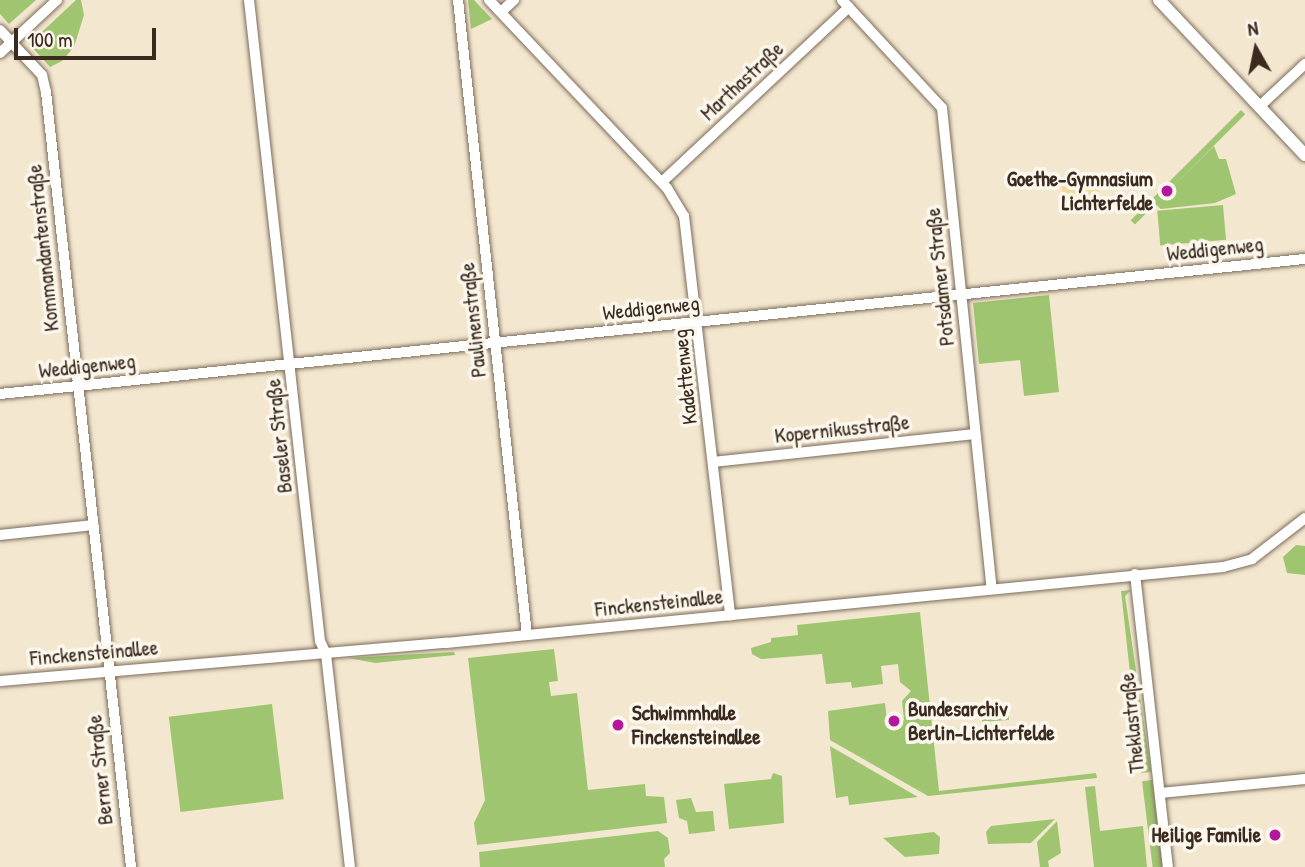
<!DOCTYPE html>
<html>
<head>
<meta charset="utf-8">
<style>
	body { margin:0 }
	#map { position:relative; width:1305px; height:867px; overflow:hidden; background:#f4e7cf; font-family:"Patrick Hand",sans-serif }
	div>[style] { position:absolute }
	[style*='--x'] { left:calc(var(--x)*1px); top:calc(var(--y)*1px); width:calc(var(--w)*1px); rotate:calc(var(--a)*1deg) }
	.green>* { inset:0; background:#9fc570; transform-origin:0 0 }
	.sand>* { inset:0; background:#eeda9e; transform-origin:0 0 }
	.roads { filter:drop-shadow(0 0 2px #7c6c5c) drop-shadow(0 0 2px #7c6c5c) }
	.minor>* { height:10px; margin:-5px; padding:0 5px; transform-origin:5px; border-radius:5px; background:#fff }
	.major>* { height:12px; margin:-6px; padding:0 6px; transform-origin:6px; border-radius:6px; background:#fff }
	.dots>* { width:19px; height:19px; translate:-50% -50%; box-sizing:border-box; border:4px solid #fbf7ec; border-radius:50% }
	span { translate:-50% -50%; white-space:nowrap; text-align:center; line-height:1.15; -webkit-text-stroke:7px #fbf7ec; paint-order:stroke }
	.street-label { font-size:21px; color:#3b2a1e }
	.poi-label { font-size:21px; color:#3b2a1e; font-weight:700 }
	.right { translate:-100% -50%; text-align:right }
	.left { translate:0 -50%; text-align:left }
	.north { position:absolute; left:1221px; top:14px; width:70px; height:70px; -webkit-text-stroke:5px #fbf7ec; paint-order:stroke; rotate:351deg; font-size:19px; font-weight:700; line-height:28px; text-align:center; color:#3b2a1e }
	.north::after { content:''; display:block; margin:auto; width:24px; height:32px; background:#3b2a1e; clip-path:polygon(50% 0,100% 100%,50% 72%,0 100%) }
	.scale { position:absolute; left:14px; top:28px; width:142px; height:32px; box-sizing:border-box; border:4px solid #3b2a1e; border-top:0; padding-left:9px; font-size:21px; line-height:24px; white-space:nowrap; color:#3b2a1e; -webkit-text-stroke:5px #fbf7ec; paint-order:stroke }
</style>
</head>
<body>
<div id="map">
	<div class="green">
		<div style="clip-path:polygon(0 0,36px 0,9px 24px,0 14px)"></div>
		<div style="clip-path:polygon(76px 0,81px 0,84px 15px,74px 47px,62px 61px,50px 67px,29px 44px)"></div>
		<div style="clip-path:polygon(468px 0,474px 0,492px 19px,471px 29px)"></div>
		<div style="left:1241px;top:110px;width:6px;height:156px;rotate:45deg"></div>
		<div style="clip-path:polygon(1214px 146px,1219px 159px,1226px 159px,1236px 194px,1215px 203px,1161px 209px,1155px 204px)"></div>
		<div style="clip-path:polygon(1123px 174px,1133px 176px,1134px 182px,1099px 189px,1097px 177px)"></div>
		<div style="left:1223px;top:205px;width:35px;height:66px;rotate:85deg"></div>
		<div style="clip-path:polygon(1049px 295px,1059px 392px,1024px 396px,1020px 360px,979px 364px,973px 303px)"></div>
		<div style="clip-path:polygon(1296px 545px,1305px 546px,1305px 575px,1287px 573px,1283px 557px)"></div>
		<div style="clip-path:polygon(1131px 590px,1125px 596px,1151px 772px,1141px 773px,1121px 591px)"></div>
		<div style="clip-path:polygon(920px 612px,939px 791px,1096px 773px,1097px 778px,928px 796px,830px 740px,828px 711px,885px 703px,887px 722px,904px 720px,902px 701px,911px 691px,900px 682px,898px 664px,881px 666px,883px 684px,852px 688px,851px 682px,826px 684px,822px 654px,761px 659px,752px 654px,751px 648px,771px 642px,771px 638px,798px 635px,797px 625px)"></div>
		<div style="clip-path:polygon(554px 649px,558px 681px,549px 682px,551px 696px,577px 693px,588px 790px,645px 784px,646px 796px,664px 797px,667px 823px,477px 845px,474px 823px,485px 800px,468px 658px)"></div>
		<div style="clip-path:polygon(454px 652px,455px 655px,375px 663px,349px 658px)"></div>
		<div style="left:272px;top:704px;width:96px;height:104px;rotate:83deg"></div>
		<div style="left:1008px;top:705px;width:15px;height:27px;rotate:86deg"></div>
		<div style="clip-path:polygon(830px 746px,918px 797px,849px 805px,848px 796px,836px 798px)"></div>
		<div style="clip-path:polygon(773px 773px,782px 776px,784px 823px,729px 829px,724px 784px,771px 779px)"></div>
		<div style="left:1152px;top:780px;width:88px;height:10px;rotate:83deg"></div>
		<div style="clip-path:polygon(1095px 786px,1100px 831px,1143px 826px,1147px 867px,1094px 867px,1085px 787px)"></div>
		<div style="clip-path:polygon(691px 798px,696px 812px,713px 811px,715px 831px,689px 834px,687px 821px,679px 818px,676px 800px)"></div>
		<div style="clip-path:polygon(1055px 819px,1031px 843px,988px 844px,986px 832px,991px 826px)"></div>
		<div style="clip-path:polygon(1057px 821px,1061px 853px,1048px 861px,1049px 867px,1040px 867px,1037px 842px)"></div>
		<div style="clip-path:polygon(658px 831px,668px 838px,670px 853px,664px 859px,665px 867px,480px 867px,479px 852px)"></div>
		<div style="clip-path:polygon(934px 832px,940px 837px,939px 854px,905px 857px,883px 838px)"></div>
	</div>
	<div class="sand">
		<div style="left:1097px;top:173px;width:21px;height:36px;rotate:85deg"></div>
	</div>
	<div class="roads">
		<div class="minor">
			<div style="--x:249;--y:0;--w:645;--a:83.68"></div>
			<div style="--x:320;--y:641;--w:14;--a:65"></div>
			<div style="--x:326;--y:654;--w:214;--a:83.6"></div>
			<div style="--x:458;--y:0;--w:639;--a:83.8"></div>
			<div style="--x:489;--y:0;--w:259;--a:46.6"></div>
			<div style="--x:667;--y:188;--w:33;--a:59"></div>
			<div style="--x:684;--y:216;--w:402;--a:83.4"></div>
			<div style="--x:842;--y:0;--w:147;--a:47.2"></div>
			<div style="--x:942;--y:108;--w:483;--a:84.1"></div>
			<div style="--x:501;--y:12;--w:18;--a:-43"></div>
			<div style="--x:0;--y:30;--w:62;--a:47"></div>
			<div style="--x:42;--y:75;--w:17;--a:77"></div>
			<div style="--x:46;--y:92;--w:780;--a:83.74"></div>
			<div style="--x:0;--y:53;--w:78;--a:-42.9"></div>
			<div style="--x:1260;--y:106;--w:62;--a:-43"></div>
			<div style="--x:662;--y:182;--w:256;--a:-43.1"></div>
			<div style="--x:0;--y:394;--w:1312;--a:-5.91"></div>
			<div style="--x:713;--y:462;--w:263;--a:-6.1"></div>
			<div style="--x:0;--y:535;--w:94;--a:-6.1"></div>
			<div style="--x:1135;--y:574;--w:295;--a:83.6"></div>
			<div style="--x:0;--y:681;--w:448;--a:-4.9"></div>
			<div style="--x:446;--y:643;--w:781;--a:-5.59"></div>
			<div style="--x:1223;--y:567;--w:30;--a:-15"></div>
			<div style="--x:1252;--y:559;--w:67;--a:-37.7"></div>
			<div style="--x:1160;--y:793;--w:146;--a:-5.5"></div>
		</div>
		<div class="major">
			<div style="--x:1159;--y:0;--w:213;--a:46.7"></div>
		</div>
	</div>
	<div class="dots">
		<div style="left:1167px;top:191px;background:#b5179e"></div>
		<div style="left:894px;top:721px;background:#b5179e"></div>
		<div style="left:618px;top:725px;background:#b5179e"></div>
		<div style="left:1275px;top:835px;background:#b5179e"></div>
	</div>
	<div class="street-label">
		<span style="left:742px;top:81px;rotate:-43deg">Marthastraße</span>
		<span style="left:43px;top:248px;rotate:-96deg">Kommandantenstraße</span>
		<span style="left:1215px;top:249px;rotate:-6deg">Weddigenweg</span>
		<span style="left:940px;top:277px;rotate:-96deg">Potsdamer Straße</span>
		<span style="left:651px;top:308px;rotate:-6deg">Weddigenweg</span>
		<span style="left:473px;top:320px;rotate:-96deg">Paulinenstraße</span>
		<span style="left:87px;top:366px;rotate:-6deg">Weddigenweg</span>
		<span style="left:685px;top:377px;rotate:-96deg">Kadettenweg</span>
		<span style="left:842px;top:429px;rotate:-6deg">Kopernikusstraße</span>
		<span style="left:279px;top:436px;rotate:-96deg">Baseler Straße</span>
		<span style="left:659px;top:603px;rotate:-6deg">Finckensteinallee</span>
		<span style="left:94px;top:653px;rotate:-5deg">Finckensteinallee</span>
		<span style="left:1132px;top:723px;rotate:-96deg">Theklastraße</span>
		<span style="left:100px;top:770px;rotate:-96deg">Berner Straße</span>
	</div>
	<div class="poi-label">
		<span class="right" style="left:1153px;top:191px">Goethe-Gymnasium<br>Lichterfelde</span>
		<span class="left" style="left:908px;top:721px">Bundesarchiv<br>Berlin-Lichterfelde</span>
		<span class="left" style="left:632px;top:725px">Schwimmhalle<br>Finckensteinallee</span>
		<span class="right" style="left:1261px;top:835px">Heilige Familie</span>
	</div>
	<div class="north">N</div>
	<div class="scale">100 m</div>
</div>
</body>
</html>
